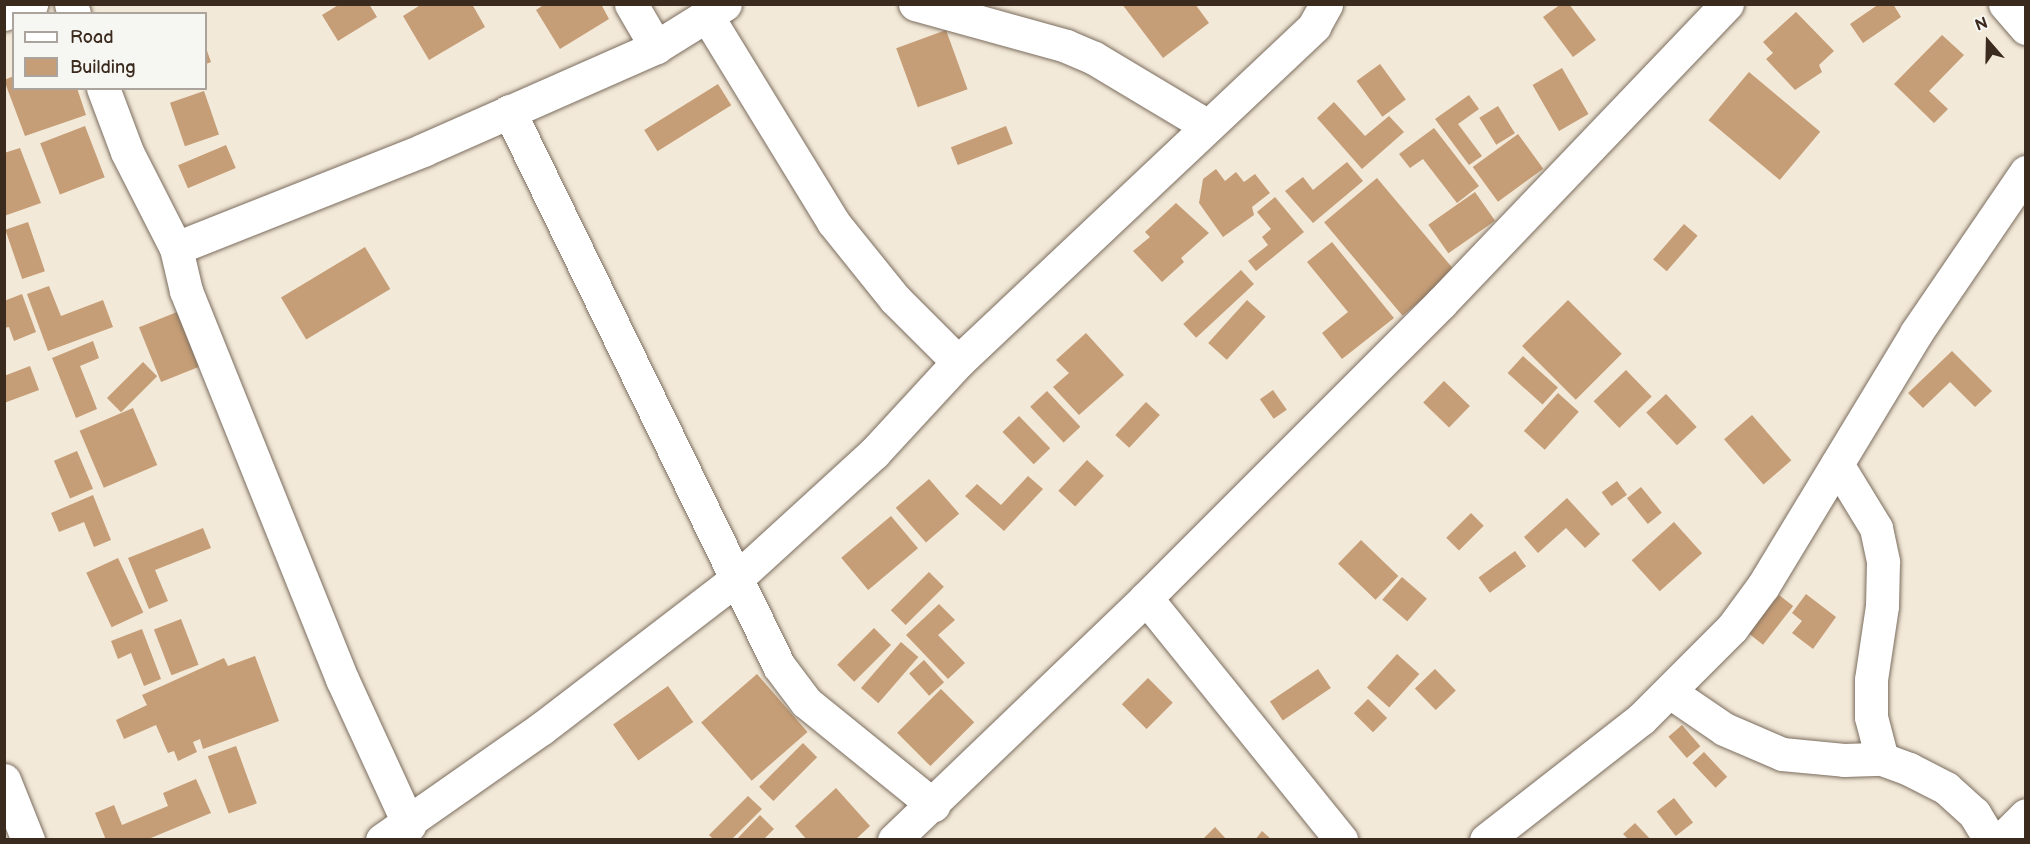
<!DOCTYPE html>
<html>
<head>
<meta charset="utf-8">
<style>
	body { margin:0 }
	#map { position:relative; width:2030px; height:844px; overflow:hidden; background:#f3e9d8; font-family:"Balsamiq Sans",sans-serif }
	div>[style] { position:absolute }
	[style*='--x'] { left:calc(var(--x)*1px); top:calc(var(--y)*1px); width:calc(var(--w)*1px); rotate:calc(var(--a)*1deg) }
	.building>* { inset:0; background:#c59d76; transform-origin:0 0 }
	.roads { filter:drop-shadow(0 0 2px #7b6d5f) drop-shadow(0 0 2px #7b6d5f) }
	.minor>* { height:33px; margin:-16.5px; padding:0 16.5px; transform-origin:16.5px; border-radius:16.5px; background:#fff }
	span { translate:-50% -50%; white-space:nowrap; text-align:center; line-height:1.15; -webkit-text-stroke:4.5px #f6f6f2; paint-order:stroke }
	.frame { position:absolute; inset:0; border:6px solid #3b2a1e; pointer-events:none }
	.legend { position:absolute; left:12px; top:12px; width:195px; height:78px; box-sizing:border-box; background:#f6f6f2; border:2px solid #aba49d; margin:0; padding:8px 10px; list-style:none; font-size:18px; color:#3b2a1e }
	.legend li { display:flex; align-items:center; gap:12px; height:30px }
	.legend b { width:30px; border:2px solid #aba49d }
	.north { position:absolute; left:1958px; top:12px; width:60px; height:60px; -webkit-text-stroke:4px #f6f6f2; paint-order:stroke; rotate:340deg; font-size:16px; font-weight:700; line-height:24px; text-align:center; color:#3b2a1e }
	.north::after { content:''; display:block; margin:auto; width:21px; height:27px; background:#3b2a1e; clip-path:polygon(50% 0,100% 100%,50% 72%,0 100%) }
</style>
</head>
<body>
<div id="map">
	<div class="building">
		<div style="clip-path:polygon(340px 4px,369px 4px,377px 17px,338px 41px,322px 15px)"></div>
		<div style="clip-path:polygon(422px 4px,472px 4px,485px 27px,429px 60px,403px 16px)"></div>
		<div style="clip-path:polygon(545px 4px,601px 4px,609px 19px,560px 49px,536px 10px)"></div>
		<div style="clip-path:polygon(1122px 4px,1195px 4px,1209px 23px,1163px 58px)"></div>
		<div style="clip-path:polygon(1561px 4px,1569px 4px,1596px 40px,1573px 57px,1543px 17px)"></div>
		<div style="clip-path:polygon(1879px 4px,1893px 4px,1901px 17px,1863px 43px,1850px 24px)"></div>
		<div style="clip-path:polygon(1796px 12px,1834px 51px,1819px 65px,1822px 72px,1795px 90px,1766px 59px,1773px 53px,1763px 42px)"></div>
		<div style="left:946px;top:30px;width:63px;height:53px;rotate:70deg"></div>
		<div style="clip-path:polygon(1942px 35px,1964px 55px,1929px 91px,1948px 109px,1934px 123px,1894px 84px)"></div>
		<div style="clip-path:polygon(206px 48px,211px 62px,206px 64px)"></div>
		<div style="left:1380px;top:64px;width:44px;height:29px;rotate:54deg"></div>
		<div style="left:1562px;top:68px;width:53px;height:34px;rotate:60deg"></div>
		<div style="left:1749px;top:72px;width:93px;height:63px;rotate:40deg"></div>
		<div style="clip-path:polygon(14px 76px,14px 88px,77px 88px,86px 115px,25px 136px,4px 80px)"></div>
		<div style="left:718px;top:84px;width:25px;height:87px;rotate:58deg"></div>
		<div style="left:204px;top:91px;width:46px;height:36px;rotate:71deg"></div>
		<div style="clip-path:polygon(1469px 95px,1479px 109px,1458px 124px,1482px 156px,1469px 165px,1435px 119px)"></div>
		<div style="clip-path:polygon(1334px 102px,1365px 136px,1389px 116px,1404px 132px,1362px 169px,1317px 118px)"></div>
		<div style="left:1498px;top:106px;width:32px;height:22px;rotate:58deg"></div>
		<div style="left:85px;top:126px;width:55px;height:48px;rotate:69deg"></div>
		<div style="left:1006px;top:126px;width:19px;height:59px;rotate:69deg"></div>
		<div style="clip-path:polygon(1434px 128px,1479px 186px,1457px 203px,1423px 159px,1410px 168px,1399px 154px)"></div>
		<div style="left:1518px;top:134px;width:43px;height:56px;rotate:54deg"></div>
		<div style="left:226px;top:145px;width:25px;height:52px;rotate:67deg"></div>
		<div style="clip-path:polygon(20px 148px,41px 203px,4px 216px,4px 153px)"></div>
		<div style="clip-path:polygon(1347px 162px,1363px 181px,1313px 223px,1285px 191px,1303px 177px,1313px 190px)"></div>
		<div style="clip-path:polygon(1216px 169px,1225px 181px,1236px 172px,1244px 182px,1255px 174px,1270px 193px,1252px 207px,1254px 215px,1223px 237px,1199px 203px,1203px 179px)"></div>
		<div style="left:1377px;top:178px;width:122px;height:69px;rotate:50deg"></div>
		<div style="left:1475px;top:192px;width:35px;height:57px;rotate:55deg"></div>
		<div style="clip-path:polygon(1275px 197px,1304px 232px,1256px 271px,1248px 261px,1268px 245px,1262px 237px,1271px 229px,1257px 212px)"></div>
		<div style="clip-path:polygon(1176px 203px,1209px 233px,1181px 258px,1184px 262px,1162px 282px,1133px 251px,1150px 237px,1145px 232px)"></div>
		<div style="left:28px;top:222px;width:52px;height:24px;rotate:71deg"></div>
		<div style="left:1684px;top:224px;width:18px;height:47px;rotate:41deg"></div>
		<div style="clip-path:polygon(1332px 242px,1394px 318px,1342px 359px,1322px 333px,1348px 312px,1307px 262px)"></div>
		<div style="left:365px;top:247px;width:49px;height:98px;rotate:59deg"></div>
		<div style="left:1241px;top:270px;width:19px;height:79px;rotate:47deg"></div>
		<div style="clip-path:polygon(49px 286px,61px 316px,103px 300px,113px 327px,48px 351px,27px 294px)"></div>
		<div style="clip-path:polygon(22px 294px,36px 332px,14px 341px,9px 327px,4px 328px,4px 301px)"></div>
		<div style="left:1247px;top:300px;width:25px;height:58px;rotate:42deg"></div>
		<div style="left:1568px;top:300px;width:76px;height:65px;rotate:45deg"></div>
		<div style="left:177px;top:312px;width:59px;height:41px;rotate:68deg"></div>
		<div style="clip-path:polygon(1086px 333px,1124px 375px,1079px 415px,1053px 387px,1069px 373px,1056px 360px)"></div>
		<div style="clip-path:polygon(93px 341px,99px 358px,80px 366px,97px 409px,76px 418px,52px 358px)"></div>
		<div style="clip-path:polygon(1952px 351px,1992px 391px,1975px 407px,1950px 382px,1923px 408px,1908px 393px)"></div>
		<div style="left:1523px;top:356px;width:47px;height:23px;rotate:42deg"></div>
		<div style="left:143px;top:362px;width:20px;height:51px;rotate:45deg"></div>
		<div style="clip-path:polygon(30px 366px,39px 390px,4px 403px,4px 376px)"></div>
		<div style="left:1626px;top:370px;width:37px;height:45px;rotate:46deg"></div>
		<div style="left:1444px;top:381px;width:36px;height:30px;rotate:44deg"></div>
		<div style="left:1273px;top:390px;width:24px;height:16px;rotate:55deg"></div>
		<div style="left:1047px;top:391px;width:49px;height:23px;rotate:47deg"></div>
		<div style="left:1558px;top:393px;width:28px;height:51px;rotate:42deg"></div>
		<div style="left:1666px;top:394px;width:45px;height:27px;rotate:47deg"></div>
		<div style="left:1146px;top:402px;width:19px;height:45px;rotate:43deg"></div>
		<div style="left:133px;top:408px;width:62px;height:58px;rotate:67deg"></div>
		<div style="left:1752px;top:415px;width:60px;height:37px;rotate:49deg"></div>
		<div style="left:1019px;top:416px;width:45px;height:23px;rotate:46deg"></div>
		<div style="left:77px;top:451px;width:41px;height:25px;rotate:67deg"></div>
		<div style="left:1087px;top:460px;width:23px;height:42px;rotate:43deg"></div>
		<div style="clip-path:polygon(1028px 476px,1043px 489px,1004px 531px,965px 496px,977px 484px,1001px 505px)"></div>
		<div style="left:929px;top:479px;width:46px;height:44px;rotate:49deg"></div>
		<div style="left:1617px;top:481px;width:17px;height:19px;rotate:54deg"></div>
		<div style="left:1641px;top:487px;width:33px;height:18px;rotate:51deg"></div>
		<div style="clip-path:polygon(93px 495px,111px 540px,94px 547px,84px 522px,59px 532px,51px 513px)"></div>
		<div style="clip-path:polygon(1567px 498px,1600px 534px,1585px 548px,1566px 528px,1538px 553px,1524px 537px)"></div>
		<div style="left:1471px;top:513px;width:18px;height:35px;rotate:45deg"></div>
		<div style="left:891px;top:516px;width:42px;height:65px;rotate:50deg"></div>
		<div style="left:1674px;top:522px;width:42px;height:57px;rotate:48deg"></div>
		<div style="clip-path:polygon(203px 528px,211px 548px,155px 570px,168px 601px,149px 609px,128px 558px)"></div>
		<div style="left:1361px;top:540px;width:52px;height:33px;rotate:44deg"></div>
		<div style="left:1515px;top:551px;width:19px;height:45px;rotate:54deg"></div>
		<div style="left:118px;top:558px;width:60px;height:35px;rotate:65deg"></div>
		<div style="left:929px;top:572px;width:21px;height:54px;rotate:45deg"></div>
		<div style="left:1402px;top:577px;width:33px;height:30px;rotate:41deg"></div>
		<div style="clip-path:polygon(1806px 594px,1836px 617px,1813px 649px,1792px 633px,1802px 621px,1792px 613px)"></div>
		<div style="left:1779px;top:595px;width:18px;height:49px;rotate:38deg"></div>
		<div style="clip-path:polygon(939px 604px,955px 620px,938px 635px,965px 663px,948px 679px,906px 635px)"></div>
		<div style="left:181px;top:619px;width:49px;height:29px;rotate:69deg"></div>
		<div style="left:874px;top:628px;width:24px;height:52px;rotate:45deg"></div>
		<div style="clip-path:polygon(142px 629px,161px 679px,144px 686px,131px 653px,118px 659px,111px 641px)"></div>
		<div style="left:901px;top:642px;width:23px;height:61px;rotate:41deg"></div>
		<div style="left:1397px;top:654px;width:30px;height:45px;rotate:42deg"></div>
		<div style="clip-path:polygon(255px 656px,279px 721px,203px 749px,200px 739px,193px 742px,197px 752px,178px 761px,174px 751px,168px 753px,156px 725px,124px 739px,116px 720px,147px 705px,142px 695px,224px 658px,228px 666px)"></div>
		<div style="left:924px;top:660px;width:30px;height:20px;rotate:48deg"></div>
		<div style="left:1318px;top:669px;width:23px;height:58px;rotate:56deg"></div>
		<div style="left:1435px;top:669px;width:30px;height:28px;rotate:46deg"></div>
		<div style="left:757px;top:674px;width:77px;height:74px;rotate:49deg"></div>
		<div style="left:1148px;top:678px;width:35px;height:37px;rotate:45deg"></div>
		<div style="left:668px;top:686px;width:44px;height:67px;rotate:55deg"></div>
		<div style="left:941px;top:689px;width:47px;height:62px;rotate:45deg"></div>
		<div style="left:1368px;top:699px;width:27px;height:20px;rotate:45deg"></div>
		<div style="left:1682px;top:725px;width:28px;height:18px;rotate:49deg"></div>
		<div style="left:803px;top:743px;width:20px;height:62px;rotate:45deg"></div>
		<div style="left:236px;top:746px;width:61px;height:30px;rotate:70deg"></div>
		<div style="left:1704px;top:752px;width:34px;height:16px;rotate:47deg"></div>
		<div style="clip-path:polygon(196px 779px,211px 813px,146px 840px,106px 840px,95px 813px,114px 805px,122px 825px,168px 806px,163px 793px)"></div>
		<div style="clip-path:polygon(836px 788px,870px 826px,855px 840px,807px 840px,795px 826px)"></div>
		<div style="clip-path:polygon(748px 796px,762px 809px,731px 840px,714px 840px,709px 835px)"></div>
		<div style="left:1674px;top:798px;width:31px;height:22px;rotate:52deg"></div>
		<div style="clip-path:polygon(760px 815px,774px 829px,763px 840px,736px 840px)"></div>
		<div style="clip-path:polygon(1635px 823px,1651px 840px,1629px 840px,1623px 834px)"></div>
		<div style="clip-path:polygon(1215px 827px,1227px 840px,1202px 840px)"></div>
		<div style="clip-path:polygon(1262px 831px,1272px 840px,1255px 840px)"></div>
	</div>
	<div class="roads">
		<div class="minor">
			<div style="--x:71;--y:4;--w:10;--a:73"></div>
			<div style="--x:631;--y:4;--w:50;--a:59.8"></div>
			<div style="--x:915;--y:4;--w:157;--a:15.5"></div>
			<div style="--x:1066;--y:46;--w:30;--a:23"></div>
			<div style="--x:1094;--y:58;--w:131;--a:30.9"></div>
			<div style="--x:2005;--y:4;--w:32;--a:49"></div>
			<div style="--x:4;--y:14;--w:29;--a:-20"></div>
			<div style="--x:707;--y:16;--w:241;--a:58.5"></div>
			<div style="--x:833;--y:222;--w:99;--a:51.2"></div>
			<div style="--x:895;--y:299;--w:89;--a:45"></div>
			<div style="--x:103;--y:88;--w:68;--a:69.4"></div>
			<div style="--x:127;--y:152;--w:108;--a:63"></div>
			<div style="--x:176;--y:248;--w:44;--a:76.9"></div>
			<div style="--x:186;--y:291;--w:418;--a:68.1"></div>
			<div style="--x:342;--y:679;--w:161;--a:65.3"></div>
			<div style="--x:509;--y:111;--w:617;--a:64.06"></div>
			<div style="--x:779;--y:666;--w:45;--a:53.1"></div>
			<div style="--x:806;--y:702;--w:164;--a:39"></div>
			<div style="--x:176;--y:248;--w:266;--a:-21.6"></div>
			<div style="--x:423;--y:150;--w:255;--a:-23.8"></div>
			<div style="--x:656;--y:47;--w:81;--a:-31.9"></div>
			<div style="--x:1837;--y:464;--w:75;--a:58.6"></div>
			<div style="--x:1876;--y:528;--w:35;--a:78"></div>
			<div style="--x:1883;--y:562;--w:44;--a:91.3"></div>
			<div style="--x:1882;--y:606;--w:75;--a:98.5"></div>
			<div style="--x:1871;--y:680;--w:37;--a:90"></div>
			<div style="--x:1871;--y:717;--w:43;--a:75.3"></div>
			<div style="--x:1146;--y:598;--w:311;--a:51.1"></div>
			<div style="--x:1670;--y:692;--w:65;--a:34.4"></div>
			<div style="--x:1724;--y:729;--w:63;--a:23.3"></div>
			<div style="--x:1782;--y:754;--w:62;--a:5.5"></div>
			<div style="--x:1844;--y:760;--w:38;--a:-2"></div>
			<div style="--x:1882;--y:759;--w:29;--a:20"></div>
			<div style="--x:1909;--y:769;--w:42;--a:27.2"></div>
			<div style="--x:1946;--y:788;--w:38;--a:42"></div>
			<div style="--x:1974;--y:813;--w:31;--a:59"></div>
			<div style="--x:4;--y:780;--w:65;--a:68.2"></div>
			<div style="--x:382;--y:840;--w:195;--a:-35"></div>
			<div style="--x:542;--y:728;--w:245;--a:-37.5"></div>
			<div style="--x:736;--y:579;--w:187;--a:-42.4"></div>
			<div style="--x:874;--y:453;--w:124;--a:-47.3"></div>
			<div style="--x:958;--y:362;--w:490;--a:-43.3"></div>
			<div style="--x:1314;--y:26;--w:25;--a:-61"></div>
			<div style="--x:894;--y:840;--w:349;--a:-43.8"></div>
			<div style="--x:1146;--y:598;--w:417;--a:-45"></div>
			<div style="--x:1441;--y:303;--w:414;--a:-46.3"></div>
			<div style="--x:1486;--y:840;--w:197;--a:-38"></div>
			<div style="--x:1641;--y:719;--w:129;--a:-45"></div>
			<div style="--x:1732;--y:628;--w:52;--a:-53.6"></div>
			<div style="--x:1763;--y:586;--w:296;--a:-58.8"></div>
			<div style="--x:1916;--y:333;--w:195;--a:-55.7"></div>
			<div style="--x:2001;--y:840;--w:35;--a:-45"></div>
		</div>
	</div>
	<div class="frame"></div>
	<ul class="legend">
	<li><b style="height:8px;background:#fff"></b>Road</li>
	<li><b style="height:16px;background:#c59d76"></b>Building</li>
	</ul>
	<div class="north">N</div>
</div>
</body>
</html>
